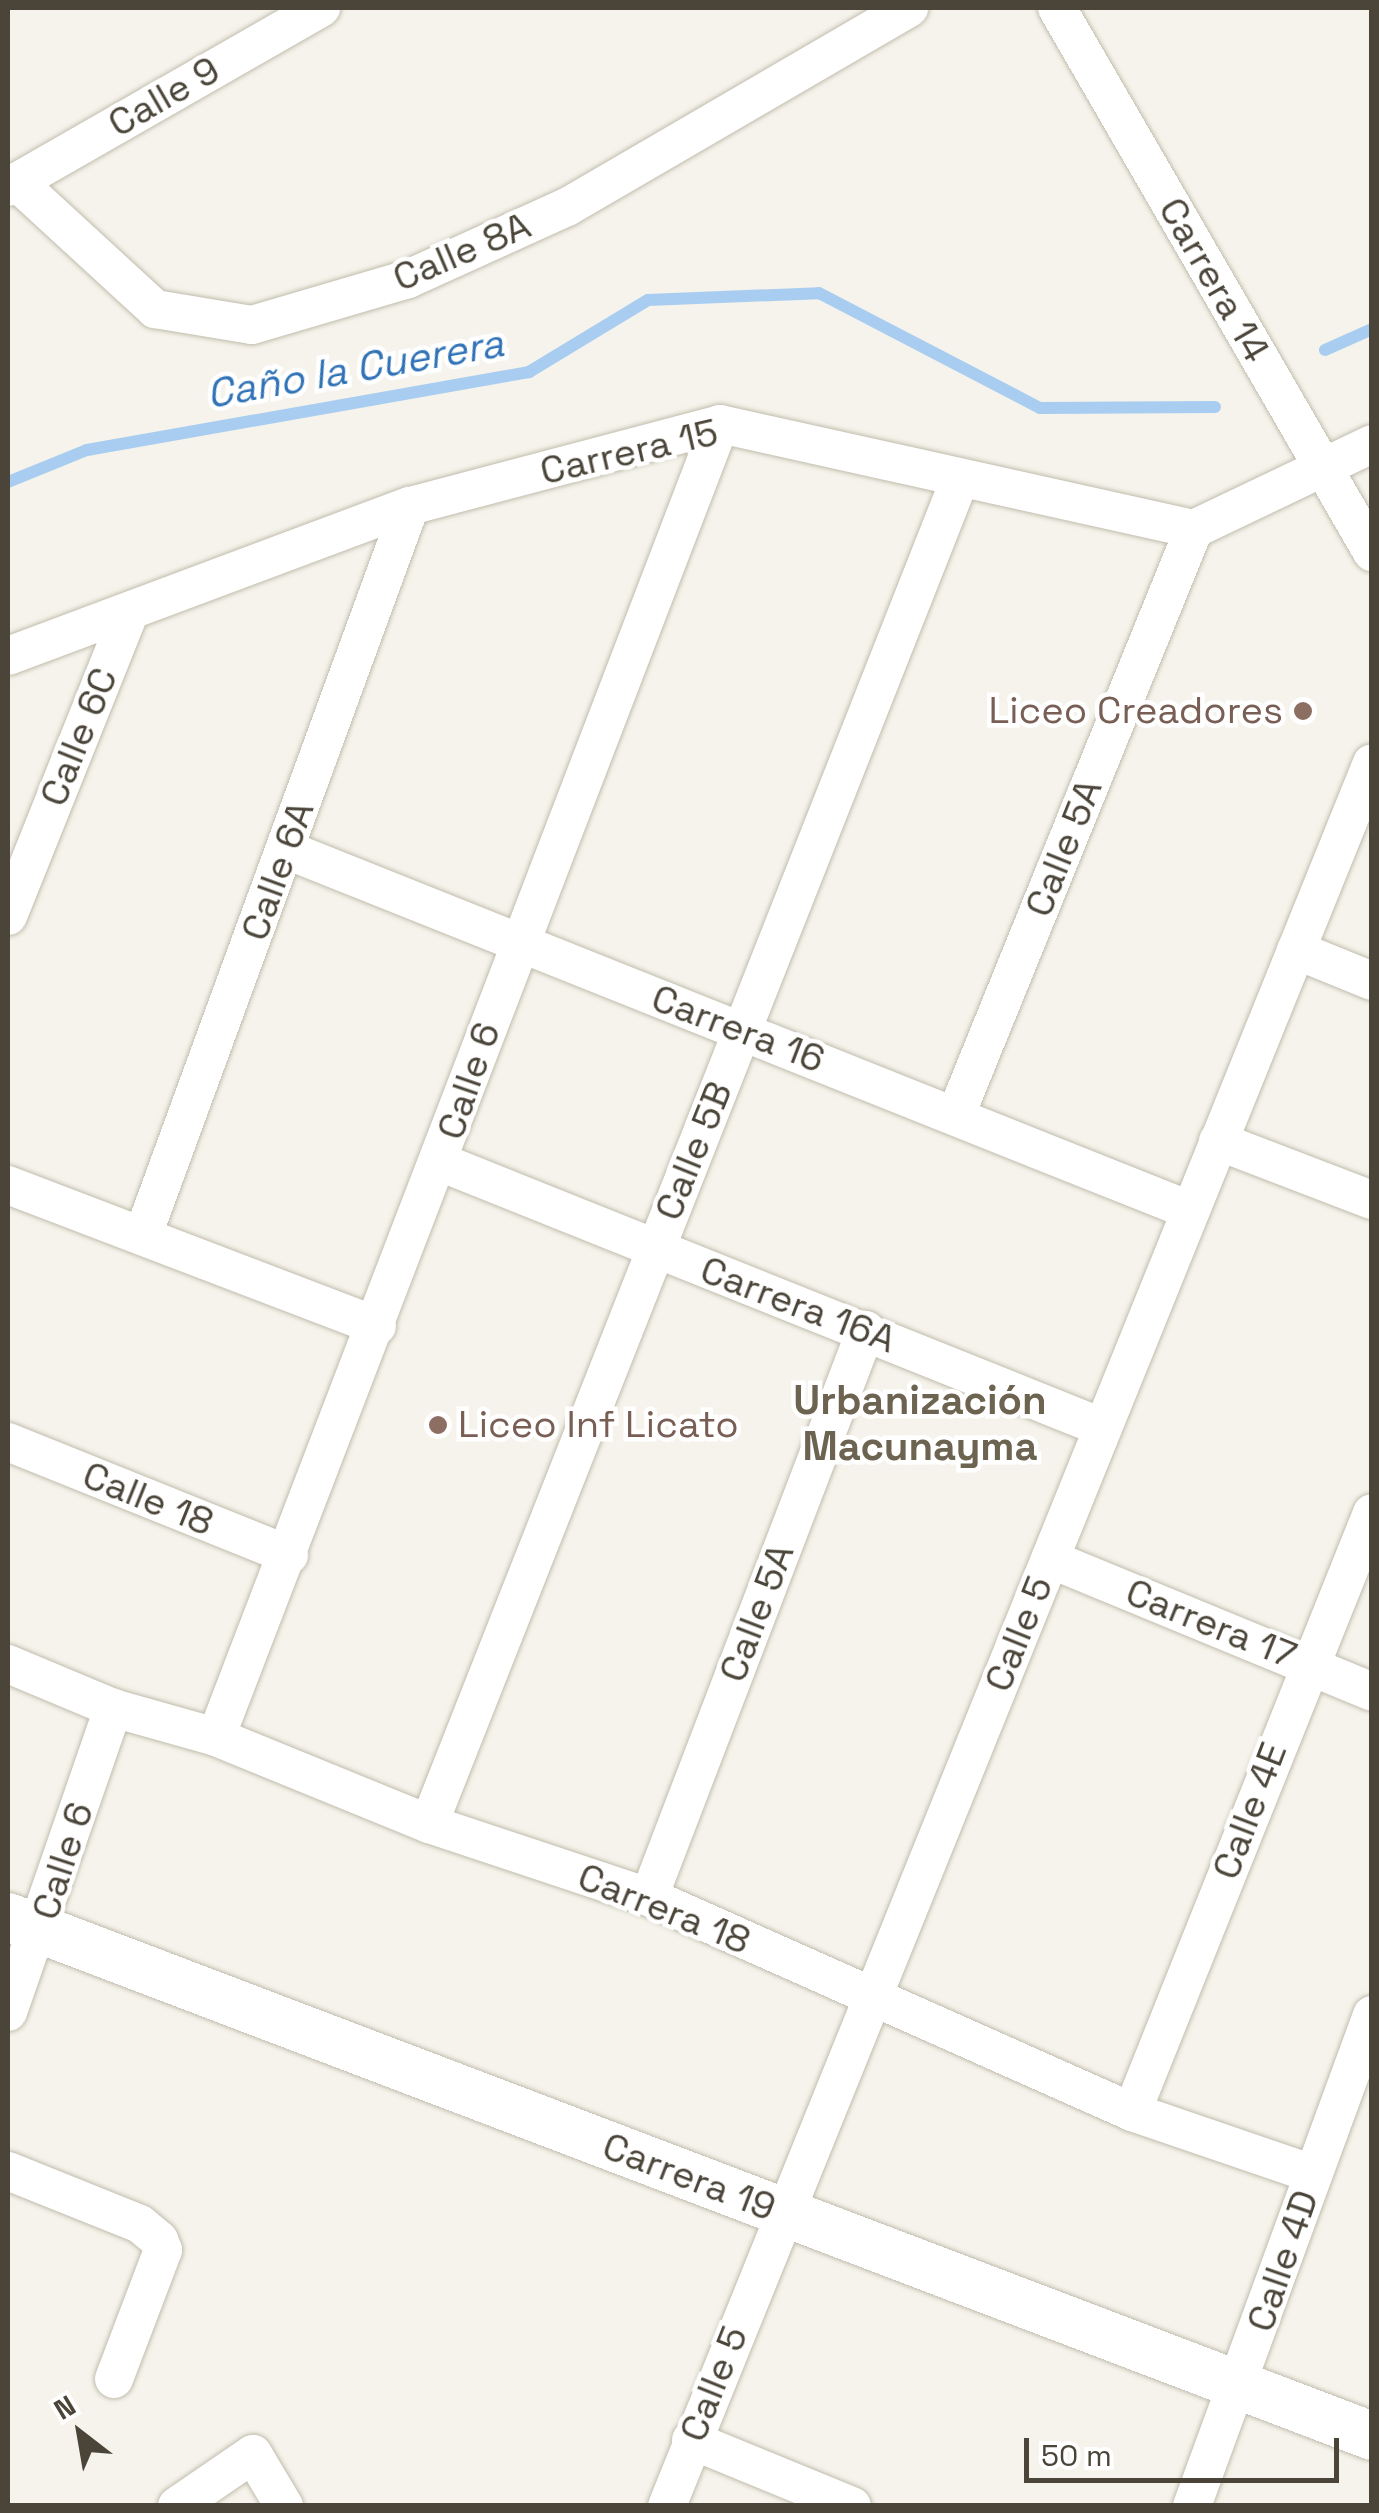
<!DOCTYPE html>
<html>
<head>
<meta charset="utf-8">
<style>
	body { margin:0 }
	#map { position:relative; width:1379px; height:2513px; overflow:hidden; background:#f5f3eb; font-family:"Space Grotesk",sans-serif }
	div>[style] { position:absolute }
	[style*='--x'] { left:calc(var(--x)*1px); top:calc(var(--y)*1px); width:calc(var(--w)*1px); rotate:calc(var(--a)*1deg) }
	.stream>* { height:12px; margin:-6px; padding:0 6px; transform-origin:6px; border-radius:6px; background:#a9cdf0 }
	.roads { filter:drop-shadow(0 0 2px #c1bcad) drop-shadow(0 0 2px #c1bcad) }
	.minor>* { height:38px; margin:-19px; padding:0 19px; transform-origin:19px; border-radius:19px; background:#fff }
	.tertiary>* { height:48px; margin:-24px; padding:0 24px; transform-origin:24px; border-radius:24px; background:#fff }
	.dots>* { width:28px; height:28px; translate:-50% -50%; box-sizing:border-box; border:5px solid #fff; border-radius:50% }
	span { translate:-50% -50%; white-space:nowrap; text-align:center; line-height:1.15; -webkit-text-stroke:9px #fff; paint-order:stroke }
	.street-label { font-size:38px; color:#4a4439 }
	.education-label { font-size:38px; color:#785e54 }
	.right { translate:-100% -50%; text-align:right }
	.left { translate:0 -50%; text-align:left }
	.water-label { font-size:40px; color:#3173b6; font-style:italic }
	.neighbourhood-label { font-size:40px; color:#6c6350; font-weight:700 }
	.frame { position:absolute; inset:0; border:10px solid #4a4439; pointer-events:none }
	.north { position:absolute; left:30px; top:2383px; width:100px; height:100px; -webkit-text-stroke:8px #fff; paint-order:stroke; rotate:329deg; font-size:28px; font-weight:700; line-height:40px; text-align:center; color:#4a4439 }
	.north::after { content:''; display:block; margin:auto; width:35px; height:45px; background:#4a4439; clip-path:polygon(50% 0,100% 100%,50% 72%,0 100%) }
	.scale { position:absolute; left:1024px; top:2438px; width:315px; height:45px; box-sizing:border-box; border:5px solid #4a4439; border-top:0; padding-left:12px; font-size:30px; line-height:35px; white-space:nowrap; color:#4a4439; -webkit-text-stroke:8px #fff; paint-order:stroke }
</style>
</head>
<body>
<div id="map">
	<div class="stream">
		<div style="--x:1325;--y:350;--w:51;--a:-24.1"></div>
		<div style="--x:8;--y:482;--w:85;--a:-22.1"></div>
		<div style="--x:87;--y:450;--w:449;--a:-10"></div>
		<div style="--x:529;--y:372;--w:139;--a:-31.2"></div>
		<div style="--x:648;--y:300;--w:171;--a:-2.3"></div>
		<div style="--x:819;--y:293;--w:249;--a:27.5"></div>
		<div style="--x:1040;--y:408;--w:175;--a:-0.3"></div>
	</div>
	<div class="roads">
		<div class="minor">
			<div style="--x:1057;--y:8;--w:629;--a:59.93"></div>
			<div style="--x:17;--y:182;--w:188;--a:42.6"></div>
			<div style="--x:155;--y:309;--w:98;--a:9.4"></div>
			<div style="--x:252;--y:325;--w:163;--a:-16.4"></div>
			<div style="--x:408;--y:279;--w:175;--a:-24.4"></div>
			<div style="--x:567;--y:207;--w:396;--a:-30.2"></div>
			<div style="--x:8;--y:187;--w:361;--a:-29.8"></div>
			<div style="--x:8;--y:656;--w:429;--a:-20.5"></div>
			<div style="--x:410;--y:506;--w:321;--a:-14.8"></div>
			<div style="--x:720;--y:424;--w:485;--a:12.5"></div>
			<div style="--x:1194;--y:529;--w:197;--a:-25.5"></div>
			<div style="--x:287;--y:850;--w:971;--a:21.76"></div>
			<div style="--x:8;--y:916;--w:325;--a:-68.2"></div>
			<div style="--x:1296;--y:950;--w:82;--a:22.2"></div>
			<div style="--x:957;--y:1112;--w:629;--a:-67.88"></div>
			<div style="--x:1218;--y:1141;--w:165;--a:21"></div>
			<div style="--x:440;--y:1162;--w:710;--a:21.83"></div>
			<div style="--x:8;--y:1185;--w:395;--a:20.9"></div>
			<div style="--x:143;--y:1235;--w:776;--a:-69.88"></div>
			<div style="--x:8;--y:1442;--w:303;--a:21.9"></div>
			<div style="--x:1050;--y:1559;--w:348;--a:22.4"></div>
			<div style="--x:8;--y:1664;--w:114;--a:22.7"></div>
			<div style="--x:113;--y:1708;--w:107;--a:15.7"></div>
			<div style="--x:216;--y:1737;--w:230;--a:22.2"></div>
			<div style="--x:429;--y:1824;--w:232;--a:18.4"></div>
			<div style="--x:649;--y:1897;--w:529;--a:24"></div>
			<div style="--x:1132;--y:2112;--w:191;--a:18.9"></div>
			<div style="--x:216;--y:1737;--w:1406;--a:-69"></div>
			<div style="--x:429;--y:1824;--w:1446;--a:-68.46"></div>
			<div style="--x:649;--y:1897;--w:607;--a:-69.06"></div>
			<div style="--x:8;--y:2012;--w:322;--a:-70.9"></div>
			<div style="--x:1132;--y:2112;--w:645;--a:-68.17"></div>
			<div style="--x:8;--y:2171;--w:142;--a:21.9"></div>
			<div style="--x:140;--y:2224;--w:25;--a:40"></div>
			<div style="--x:159;--y:2240;--w:11;--a:68"></div>
			<div style="--x:163;--y:2250;--w:138;--a:110.8"></div>
			<div style="--x:691;--y:2440;--w:174;--a:22.3"></div>
			<div style="--x:177;--y:2506;--w:92;--a:-34.4"></div>
			<div style="--x:253;--y:2454;--w:61;--a:59.2"></div>
			<div style="--x:667;--y:2506;--w:1880;--a:-67.98"></div>
			<div style="--x:1192;--y:2506;--w:523;--a:-69.87"></div>
		</div>
		<div class="tertiary">
			<div style="--x:8;--y:1917;--w:1459;--a:20.83"></div>
		</div>
	</div>
	<div class="dots">
		<div style="left:1303px;top:711px;background:#8d6e63"></div>
		<div style="left:438px;top:1425px;background:#8d6e63"></div>
	</div>
	<div class="street-label">
		<span style="left:164px;top:97px;rotate:-30deg">Calle 9</span>
		<span style="left:462px;top:252px;rotate:-23deg">Calle 8A</span>
		<span style="left:1214px;top:280px;rotate:60deg">Carrera 14</span>
		<span style="left:629px;top:452px;rotate:-13deg">Carrera 15</span>
		<span style="left:79px;top:737px;rotate:-68deg">Calle 6C</span>
		<span style="left:1064px;top:848px;rotate:-68deg">Calle 5A</span>
		<span style="left:278px;top:871px;rotate:-70deg">Calle 6A</span>
		<span style="left:738px;top:1029px;rotate:21deg">Carrera 16</span>
		<span style="left:469px;top:1081px;rotate:-71deg">Calle 6</span>
		<span style="left:694px;top:1151px;rotate:-68deg">Calle 5B</span>
		<span style="left:798px;top:1305px;rotate:21deg">Carrera 16A</span>
		<span style="left:148px;top:1499px;rotate:22deg">Calle 18</span>
		<span style="left:757px;top:1613px;rotate:-69deg">Calle 5A</span>
		<span style="left:1211px;top:1624px;rotate:22deg">Carrera 17</span>
		<span style="left:1019px;top:1634px;rotate:-68deg">Calle 5</span>
		<span style="left:1250px;top:1811px;rotate:-69deg">Calle 4E</span>
		<span style="left:63px;top:1861px;rotate:-72deg">Calle 6</span>
		<span style="left:664px;top:1909px;rotate:22deg">Carrera 18</span>
		<span style="left:689px;top:2177px;rotate:21deg">Carrera 19</span>
		<span style="left:1283px;top:2261px;rotate:-71deg">Calle 4D</span>
		<span style="left:714px;top:2384px;rotate:-68deg">Calle 5</span>
	</div>
	<div class="education-label">
		<span class="right" style="left:1283px;top:711px">Liceo Creadores</span>
		<span class="left" style="left:458px;top:1425px">Liceo Inf Licato</span>
	</div>
	<div class="water-label">
		<span style="left:355px;top:369px;rotate:-10deg">Caño la Cuerera</span>
	</div>
	<div class="neighbourhood-label">
		<span style="left:920px;top:1424px">Urbanización<br>Macunayma</span>
	</div>
	<div class="frame"></div>
	<div class="north">N</div>
	<div class="scale">50 m</div>
</div>
</body>
</html>
